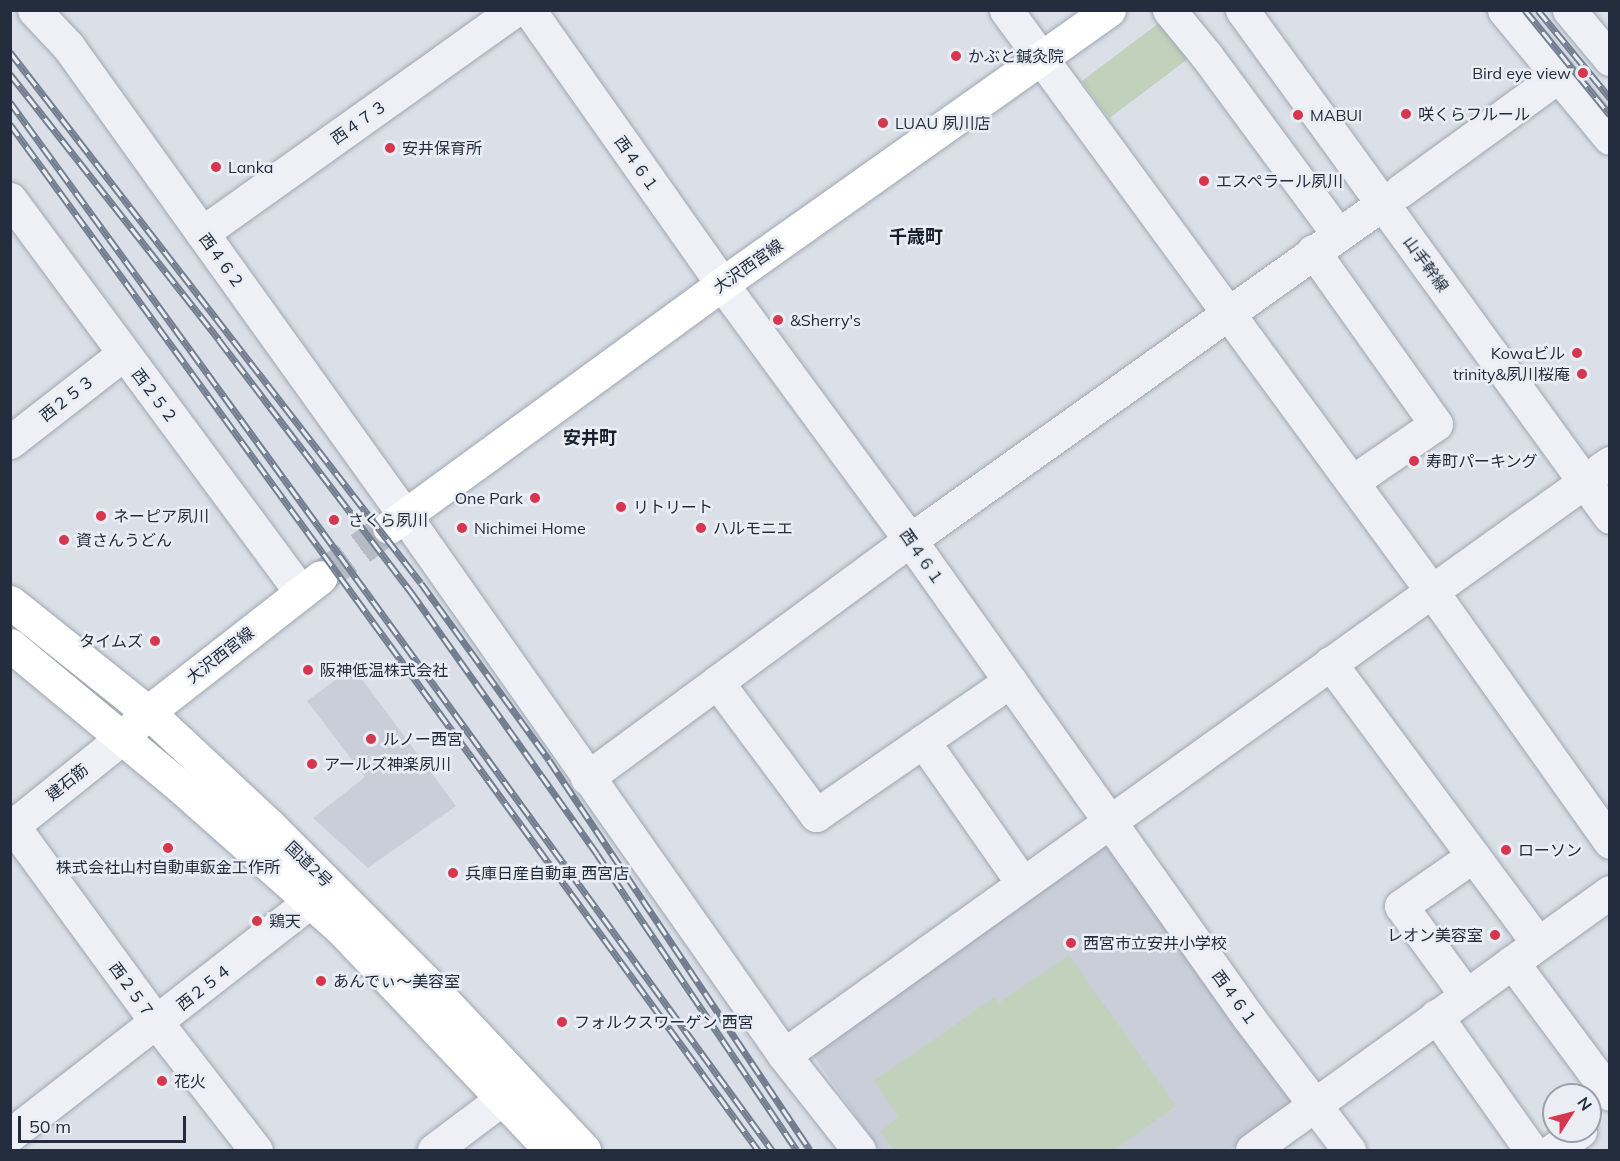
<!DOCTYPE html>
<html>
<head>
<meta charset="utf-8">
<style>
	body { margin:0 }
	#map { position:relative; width:1620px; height:1161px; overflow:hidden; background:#dbdfe7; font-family:Mulish,"Noto Sans JP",sans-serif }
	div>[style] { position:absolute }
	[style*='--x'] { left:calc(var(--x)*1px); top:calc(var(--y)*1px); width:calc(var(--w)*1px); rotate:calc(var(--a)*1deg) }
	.built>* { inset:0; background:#c9ced9 }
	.green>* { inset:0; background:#c1d1bb; transform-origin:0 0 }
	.major-tunnel>* { height:33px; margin-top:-16.5px; transform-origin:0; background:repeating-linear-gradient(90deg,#b6bbc5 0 33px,transparent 0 49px) }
	.roads { filter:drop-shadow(0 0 2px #a0a6b1) drop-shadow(0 0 2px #a0a6b1) }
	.minor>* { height:33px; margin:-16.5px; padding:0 16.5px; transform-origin:16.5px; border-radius:16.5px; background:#eef0f5 }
	.major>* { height:33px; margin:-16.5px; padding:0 16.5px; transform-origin:16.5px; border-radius:16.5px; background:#fff }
	.highway>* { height:33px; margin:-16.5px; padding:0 16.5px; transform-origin:16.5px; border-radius:16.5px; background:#fff }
	.rail>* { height:7px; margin-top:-3.5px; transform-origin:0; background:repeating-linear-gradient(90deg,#eaeef4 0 14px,#737f91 0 28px); box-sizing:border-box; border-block:2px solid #737f91 }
	.dots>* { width:16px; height:16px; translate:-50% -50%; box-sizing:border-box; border:3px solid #eaeef4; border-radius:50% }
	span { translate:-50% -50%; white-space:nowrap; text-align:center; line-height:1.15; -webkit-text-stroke:5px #eaeef4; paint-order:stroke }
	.poi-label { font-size:16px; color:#242d3d }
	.left { translate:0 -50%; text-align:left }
	.right { translate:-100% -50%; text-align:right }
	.street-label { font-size:16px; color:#242d3d }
	.neighbourhood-label { font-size:18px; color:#171e2e; font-weight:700 }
	.frame { position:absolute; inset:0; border:12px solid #242d3d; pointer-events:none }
	.north { position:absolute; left:1542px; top:1083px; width:60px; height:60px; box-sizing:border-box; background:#eaeef4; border:2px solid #9ba1ab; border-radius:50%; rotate:54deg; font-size:16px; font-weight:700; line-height:24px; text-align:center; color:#242d3d }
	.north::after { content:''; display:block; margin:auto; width:21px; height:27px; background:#d6364e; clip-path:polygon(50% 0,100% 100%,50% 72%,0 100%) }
	.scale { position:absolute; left:18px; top:1116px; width:168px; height:27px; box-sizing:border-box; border:3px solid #242d3d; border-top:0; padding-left:8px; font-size:18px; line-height:21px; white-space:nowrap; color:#242d3d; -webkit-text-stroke:4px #eaeef4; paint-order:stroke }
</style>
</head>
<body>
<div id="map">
	<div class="built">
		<div style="clip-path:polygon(353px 667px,456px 806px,368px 868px,313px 818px,365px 777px,307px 701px)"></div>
		<div style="clip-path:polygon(1107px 835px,1297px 1101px,1229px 1150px,880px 1150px,810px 1051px)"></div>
	</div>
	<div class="green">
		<div style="left:1167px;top:17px;width:46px;height:107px;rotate:53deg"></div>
		<div style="clip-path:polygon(1069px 955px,1176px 1106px,1114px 1150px,894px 1150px,880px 1132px,898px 1117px,874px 1081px,995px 997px,999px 1003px)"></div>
	</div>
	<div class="major-tunnel">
		<div style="--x:321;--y:577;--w:84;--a:-36.3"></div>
	</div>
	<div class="roads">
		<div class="minor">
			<div style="--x:34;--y:10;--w:50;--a:46.6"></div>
			<div style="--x:68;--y:46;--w:578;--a:54.36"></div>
			<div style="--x:405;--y:516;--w:659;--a:54.89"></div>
			<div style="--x:784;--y:1055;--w:121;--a:51.7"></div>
			<div style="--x:529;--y:10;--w:335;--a:54.8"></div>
			<div style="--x:722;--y:284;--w:318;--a:53.7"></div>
			<div style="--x:910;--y:540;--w:586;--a:54.66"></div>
			<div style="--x:1249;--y:1018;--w:166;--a:52.9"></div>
			<div style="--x:1006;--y:10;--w:719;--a:53.77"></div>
			<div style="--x:1431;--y:590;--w:309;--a:54.6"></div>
			<div style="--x:1169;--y:10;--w:58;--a:50.6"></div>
			<div style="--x:1206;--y:55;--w:222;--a:53.6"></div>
			<div style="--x:1242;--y:10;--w:626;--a:54.03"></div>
			<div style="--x:1504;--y:10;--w:166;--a:50.4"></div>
			<div style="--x:1569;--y:10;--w:64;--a:50.1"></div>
			<div style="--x:1400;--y:191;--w:195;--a:-36"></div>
			<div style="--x:10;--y:199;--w:489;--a:53.5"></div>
			<div style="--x:202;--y:233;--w:384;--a:-35.5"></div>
			<div style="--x:1313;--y:251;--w:212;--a:54.6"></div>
			<div style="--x:1436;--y:424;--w:102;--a:145.4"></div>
			<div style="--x:10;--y:442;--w:143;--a:-37.9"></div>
			<div style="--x:1601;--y:469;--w:11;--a:-34"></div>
			<div style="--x:1330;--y:663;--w:347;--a:53.4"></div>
			<div style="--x:717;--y:682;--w:166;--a:53.3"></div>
			<div style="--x:816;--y:815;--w:236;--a:-34.6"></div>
			<div style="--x:923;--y:741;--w:174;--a:55"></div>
			<div style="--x:587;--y:778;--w:401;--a:-36.4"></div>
			<div style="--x:910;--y:540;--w:579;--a:-35.45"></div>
			<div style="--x:13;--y:826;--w:244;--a:53.8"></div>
			<div style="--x:157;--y:1023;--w:161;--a:52.1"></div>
			<div style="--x:10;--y:828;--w:145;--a:-38.8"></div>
			<div style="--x:1512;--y:962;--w:164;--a:53.4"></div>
			<div style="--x:1466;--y:995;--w:110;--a:-126.1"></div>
			<div style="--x:1401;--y:906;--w:88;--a:-34.8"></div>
			<div style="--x:1436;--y:1016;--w:164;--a:54.7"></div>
			<div style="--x:784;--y:1055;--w:984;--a:-35.61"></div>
			<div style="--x:10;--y:1135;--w:381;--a:-37.9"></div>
			<div style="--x:434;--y:1150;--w:86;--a:-37"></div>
			<div style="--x:1252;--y:1150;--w:441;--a:-35.8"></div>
			<div style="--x:1553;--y:1150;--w:33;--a:-35"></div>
		</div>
		<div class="major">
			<div style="--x:389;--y:527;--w:412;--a:-36.1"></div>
			<div style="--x:722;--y:284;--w:474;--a:-35.3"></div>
			<div style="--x:123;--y:737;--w:35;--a:-45"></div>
			<div style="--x:148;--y:712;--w:219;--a:-38"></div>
		</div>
		<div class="highway">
			<div style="--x:10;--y:602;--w:176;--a:38.6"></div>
			<div style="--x:148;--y:712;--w:166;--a:43"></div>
			<div style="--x:269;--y:825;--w:221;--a:45"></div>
			<div style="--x:425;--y:981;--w:232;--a:46.7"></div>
			<div style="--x:10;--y:645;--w:214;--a:39.7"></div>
			<div style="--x:175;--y:782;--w:222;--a:41.5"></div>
			<div style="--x:341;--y:929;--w:305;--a:46.5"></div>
		</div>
	</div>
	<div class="rail">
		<div style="--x:1525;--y:10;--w:135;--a:51"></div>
		<div style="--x:1538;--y:10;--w:114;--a:50.7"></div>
		<div style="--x:10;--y:52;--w:671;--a:52.26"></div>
		<div style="--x:421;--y:583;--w:218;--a:54.1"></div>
		<div style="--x:549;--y:760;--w:469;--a:56.2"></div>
		<div style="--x:10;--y:74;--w:338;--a:51.8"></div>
		<div style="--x:219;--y:340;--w:317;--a:52.7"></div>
		<div style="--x:411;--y:592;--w:321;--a:54.6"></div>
		<div style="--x:597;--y:854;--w:357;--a:56"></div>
		<div style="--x:10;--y:102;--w:1296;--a:53.98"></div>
		<div style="--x:10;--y:124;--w:1270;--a:53.91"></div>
	</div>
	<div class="dots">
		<div style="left:956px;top:56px;background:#d6364e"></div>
		<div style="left:1583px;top:73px;background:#d6364e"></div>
		<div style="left:1406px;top:114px;background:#d6364e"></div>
		<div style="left:1298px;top:115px;background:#d6364e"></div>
		<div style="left:883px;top:123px;background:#d6364e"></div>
		<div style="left:390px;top:148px;background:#d6364e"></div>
		<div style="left:216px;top:167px;background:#d6364e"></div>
		<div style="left:1204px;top:181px;background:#d6364e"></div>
		<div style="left:778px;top:320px;background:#d6364e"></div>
		<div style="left:1577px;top:353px;background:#d6364e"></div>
		<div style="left:1582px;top:374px;background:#d6364e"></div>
		<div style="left:1414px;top:461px;background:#d6364e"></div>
		<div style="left:535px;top:498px;background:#d6364e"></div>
		<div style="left:621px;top:507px;background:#d6364e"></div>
		<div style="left:101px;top:516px;background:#d6364e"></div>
		<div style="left:334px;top:520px;background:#d6364e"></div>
		<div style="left:462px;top:528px;background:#d6364e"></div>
		<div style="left:701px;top:528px;background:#d6364e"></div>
		<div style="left:64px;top:540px;background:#d6364e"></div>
		<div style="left:155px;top:641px;background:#d6364e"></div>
		<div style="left:308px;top:670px;background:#d6364e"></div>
		<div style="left:371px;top:739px;background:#d6364e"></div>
		<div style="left:312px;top:764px;background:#d6364e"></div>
		<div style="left:168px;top:848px;background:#d6364e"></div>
		<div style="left:1506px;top:850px;background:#d6364e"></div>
		<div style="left:453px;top:873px;background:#d6364e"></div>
		<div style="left:257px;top:921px;background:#d6364e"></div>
		<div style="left:1495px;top:935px;background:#d6364e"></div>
		<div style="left:1071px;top:943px;background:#d6364e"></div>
		<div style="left:321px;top:981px;background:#d6364e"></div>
		<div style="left:562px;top:1022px;background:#d6364e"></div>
		<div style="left:162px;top:1081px;background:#d6364e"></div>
	</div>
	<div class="poi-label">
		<span class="left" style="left:968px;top:56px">かぶと鍼灸院</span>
		<span class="right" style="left:1571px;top:73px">Bird eye view</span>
		<span class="left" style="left:1418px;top:114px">咲くらフルール</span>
		<span class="left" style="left:1310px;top:115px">MABUI</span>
		<span class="left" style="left:895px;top:123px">LUAU 夙川店</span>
		<span class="left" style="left:402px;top:148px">安井保育所</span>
		<span class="left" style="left:228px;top:167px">Lanka</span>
		<span class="left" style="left:1216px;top:181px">エスペラール夙川</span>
		<span class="left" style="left:790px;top:320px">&amp;Sherry's</span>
		<span class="right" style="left:1565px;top:353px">Kowaビル</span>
		<span class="right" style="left:1570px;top:374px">trinity&amp;夙川桜庵</span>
		<span class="left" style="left:1426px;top:461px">寿町パーキング</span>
		<span class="right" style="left:523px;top:498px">One Park</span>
		<span class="left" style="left:633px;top:507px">リトリート</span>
		<span class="left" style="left:113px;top:516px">ネーピア夙川</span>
		<span class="left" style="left:348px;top:520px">さくら夙川</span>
		<span class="left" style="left:474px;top:528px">Nichimei Home</span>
		<span class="left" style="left:713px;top:528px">ハルモニエ</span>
		<span class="left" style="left:76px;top:540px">資さんうどん</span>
		<span class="right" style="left:143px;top:641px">タイムズ</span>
		<span class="left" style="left:320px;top:670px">阪神低温株式会社</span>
		<span class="left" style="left:383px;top:739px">ルノー西宮</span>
		<span class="left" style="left:324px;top:764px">アールズ神楽夙川</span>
		<span class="left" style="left:1518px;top:850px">ローソン</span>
		<span style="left:168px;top:867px">株式会社山村自動車鈑金工作所</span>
		<span class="left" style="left:465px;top:873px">兵庫日産自動車 西宮店</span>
		<span class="left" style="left:269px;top:921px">鶏天</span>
		<span class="right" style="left:1483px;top:935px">レオン美容室</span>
		<span class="left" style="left:1083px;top:943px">西宮市立安井小学校</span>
		<span class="left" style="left:333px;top:981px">あんでぃ～美容室</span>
		<span class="left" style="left:574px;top:1022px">フォルクスワーゲン 西宮</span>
		<span class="left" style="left:174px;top:1081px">花火</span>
	</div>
	<div class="street-label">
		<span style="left:359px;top:122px;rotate:-35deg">西４７３</span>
		<span style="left:637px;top:164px;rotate:55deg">西４６１</span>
		<span style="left:222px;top:261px;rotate:54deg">西４６２</span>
		<span style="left:1426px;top:264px;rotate:54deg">山手幹線</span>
		<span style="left:748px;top:266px;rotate:-35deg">大沢西宮線</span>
		<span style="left:155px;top:396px;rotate:53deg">西２５２</span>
		<span style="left:67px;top:398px;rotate:-38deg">西２５３</span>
		<span style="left:922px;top:557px;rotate:55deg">西４６１</span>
		<span style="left:220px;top:655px;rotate:-38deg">大沢西宮線</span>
		<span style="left:67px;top:782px;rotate:-39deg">建石筋</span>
		<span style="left:309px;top:864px;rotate:44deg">国道2号</span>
		<span style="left:204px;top:987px;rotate:-38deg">西２５４</span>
		<span style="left:132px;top:990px;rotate:54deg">西２５７</span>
		<span style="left:1235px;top:998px;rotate:54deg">西４６１</span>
	</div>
	<div class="neighbourhood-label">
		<span style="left:916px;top:237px">千歳町</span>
		<span style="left:590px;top:438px">安井町</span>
	</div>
	<div class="frame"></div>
	<div class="north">N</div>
	<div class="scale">50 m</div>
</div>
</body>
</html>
